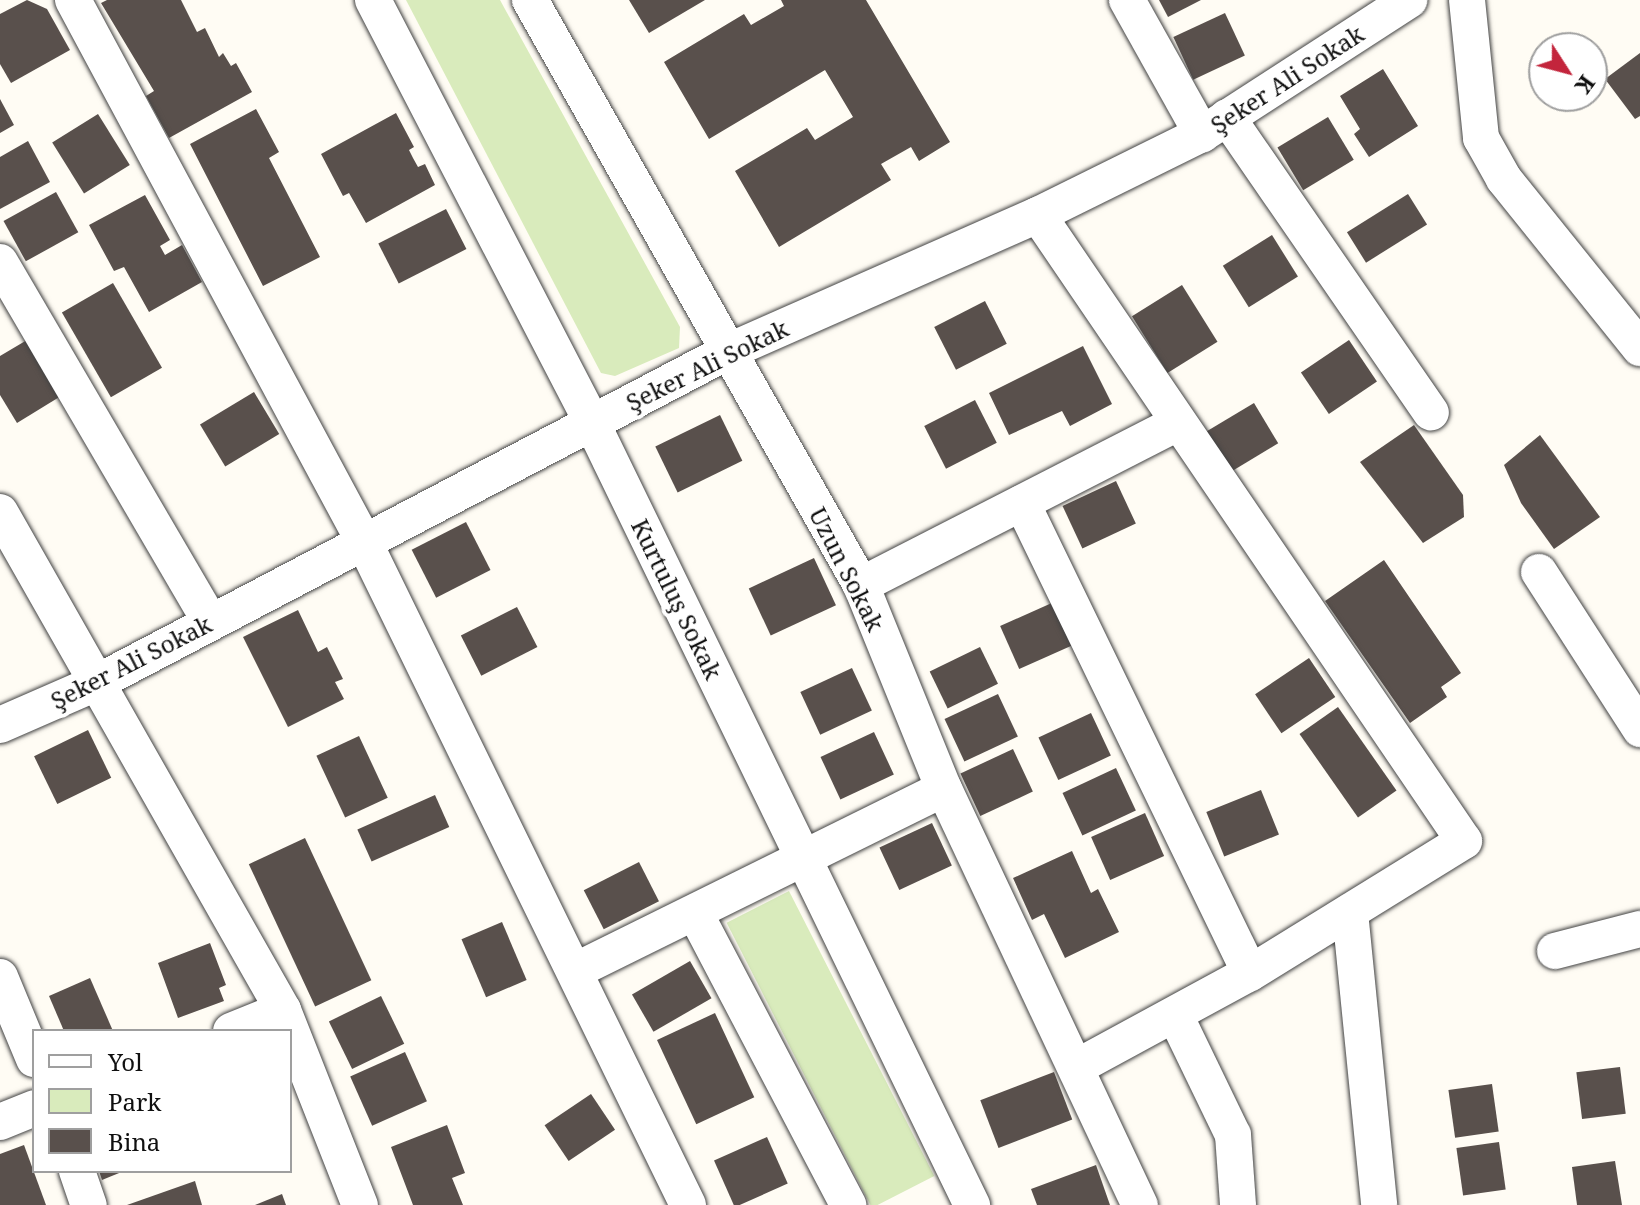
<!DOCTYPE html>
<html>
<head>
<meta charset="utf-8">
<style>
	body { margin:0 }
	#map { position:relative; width:1640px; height:1205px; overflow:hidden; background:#fffcf4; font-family:"Noto Serif",serif }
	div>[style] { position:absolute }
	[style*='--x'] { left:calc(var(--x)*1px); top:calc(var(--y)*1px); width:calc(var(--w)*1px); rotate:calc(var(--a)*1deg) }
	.green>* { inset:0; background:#d9ebbc; transform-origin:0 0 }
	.building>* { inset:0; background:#59504c; transform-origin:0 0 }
	.roads { filter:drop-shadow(0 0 2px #434343) drop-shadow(0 0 2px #434343) }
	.street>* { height:36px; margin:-18px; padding:0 18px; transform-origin:18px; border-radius:18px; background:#fff }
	span { translate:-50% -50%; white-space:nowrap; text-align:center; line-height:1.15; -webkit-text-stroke:8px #fff; paint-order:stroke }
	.street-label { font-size:24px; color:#101010 }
	.legend { position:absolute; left:32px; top:1029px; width:260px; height:144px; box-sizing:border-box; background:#fff; border:2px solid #9f9f9f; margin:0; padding:10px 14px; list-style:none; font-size:24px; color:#101010 }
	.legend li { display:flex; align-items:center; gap:16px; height:40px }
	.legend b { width:40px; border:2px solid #9f9f9f }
	.north { position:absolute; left:1528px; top:32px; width:80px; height:80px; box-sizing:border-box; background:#fff; border:2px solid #9f9f9f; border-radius:50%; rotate:126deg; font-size:22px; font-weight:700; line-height:32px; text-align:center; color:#101010 }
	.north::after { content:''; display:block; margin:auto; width:28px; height:36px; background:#c3253c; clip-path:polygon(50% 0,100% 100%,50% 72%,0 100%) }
</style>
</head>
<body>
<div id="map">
	<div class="green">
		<div style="clip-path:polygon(406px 0,500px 0,680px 327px,679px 348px,615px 376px,601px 373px)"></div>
		<div style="left:789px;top:891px;width:320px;height:70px;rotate:63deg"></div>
	</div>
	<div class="building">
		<div style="clip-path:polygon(27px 0,47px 9px,70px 50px,11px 83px,0 64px,0 14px)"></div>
		<div style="clip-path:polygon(107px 0,181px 0,197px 32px,205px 28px,219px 57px,223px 53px,231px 66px,236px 63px,252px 92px,169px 138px,146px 96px,154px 91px,101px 3px)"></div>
		<div style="clip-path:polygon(629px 0,705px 0,649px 33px)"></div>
		<div style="clip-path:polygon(781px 0,866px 0,950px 142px,919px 161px,911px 147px,881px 164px,891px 180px,779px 247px,735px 171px,807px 128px,815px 140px,853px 117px,825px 70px,709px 139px,664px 62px,744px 14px,751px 25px,784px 6px)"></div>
		<div style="clip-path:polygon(1159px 0,1201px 0,1168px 17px)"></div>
		<div style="left:1225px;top:13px;width:47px;height:57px;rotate:65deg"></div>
		<div style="clip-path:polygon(1640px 53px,1640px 116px,1635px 119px,1605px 79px)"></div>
		<div style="clip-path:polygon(1383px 69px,1418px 126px,1369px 157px,1354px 134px,1360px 129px,1340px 96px)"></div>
		<div style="clip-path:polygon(0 99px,14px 125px,0 133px)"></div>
		<div style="clip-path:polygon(256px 109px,279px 152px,269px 158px,320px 257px,263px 286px,190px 144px)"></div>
		<div style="clip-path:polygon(396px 113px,414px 147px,409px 150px,413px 158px,418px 167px,425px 164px,435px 185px,366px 223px,349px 193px,343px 196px,321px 154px)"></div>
		<div style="left:98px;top:114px;width:60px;height:54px;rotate:58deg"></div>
		<div style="left:1328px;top:117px;width:50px;height:59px;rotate:59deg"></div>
		<div style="clip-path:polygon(28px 141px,50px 182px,0 209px,0 157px)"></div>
		<div style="left:56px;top:192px;width:46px;height:60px;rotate:61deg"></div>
		<div style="left:1408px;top:194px;width:36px;height:72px;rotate:58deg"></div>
		<div style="clip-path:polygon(145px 195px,170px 240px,160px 246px,165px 255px,182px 245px,202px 282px,149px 312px,124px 267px,114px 271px,89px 225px)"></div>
		<div style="left:446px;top:209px;width:45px;height:76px;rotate:63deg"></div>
		<div style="left:1272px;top:235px;width:49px;height:58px;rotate:58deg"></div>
		<div style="left:113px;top:283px;width:98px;height:59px;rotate:60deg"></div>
		<div style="left:1182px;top:285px;width:67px;height:59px;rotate:58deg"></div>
		<div style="left:985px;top:301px;width:48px;height:57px;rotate:63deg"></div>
		<div style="clip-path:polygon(27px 340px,61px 396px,17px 423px,0 395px,0 356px)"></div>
		<div style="left:1349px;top:340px;width:50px;height:58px;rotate:56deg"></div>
		<div style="clip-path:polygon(1083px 346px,1112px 404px,1070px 426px,1062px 411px,1009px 435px,989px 393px)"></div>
		<div style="left:254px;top:392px;width:49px;height:63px;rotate:59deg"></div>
		<div style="left:975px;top:400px;width:48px;height:57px;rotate:63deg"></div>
		<div style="left:1254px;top:403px;width:47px;height:58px;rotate:59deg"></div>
		<div style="left:720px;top:415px;width:51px;height:72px;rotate:64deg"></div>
		<div style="clip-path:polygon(1414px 425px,1463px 495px,1464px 517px,1423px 543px,1360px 462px)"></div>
		<div style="clip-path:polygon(1540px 435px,1600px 517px,1554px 549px,1521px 503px,1504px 465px)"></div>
		<div style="left:1116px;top:481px;width:47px;height:59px;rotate:65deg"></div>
		<div style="left:466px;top:522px;width:54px;height:61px;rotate:63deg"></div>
		<div style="left:814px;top:558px;width:52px;height:72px;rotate:65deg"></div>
		<div style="clip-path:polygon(1384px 560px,1461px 673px,1441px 687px,1447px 697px,1410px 723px,1325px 601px)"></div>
		<div style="left:1054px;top:602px;width:47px;height:59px;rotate:66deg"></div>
		<div style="left:517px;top:607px;width:45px;height:63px;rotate:63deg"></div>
		<div style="clip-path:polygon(298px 610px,318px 652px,327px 647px,343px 679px,335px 682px,344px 699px,288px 727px,243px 637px)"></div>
		<div style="left:980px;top:647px;width:41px;height:56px;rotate:64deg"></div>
		<div style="left:1309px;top:658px;width:47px;height:65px;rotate:56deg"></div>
		<div style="left:852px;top:668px;width:47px;height:57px;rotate:65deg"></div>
		<div style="left:998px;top:694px;width:47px;height:59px;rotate:65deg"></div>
		<div style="left:1338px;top:707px;width:102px;height:47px;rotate:55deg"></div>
		<div style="left:1091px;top:713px;width:47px;height:58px;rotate:65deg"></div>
		<div style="left:88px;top:730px;width:53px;height:60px;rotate:64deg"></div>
		<div style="left:874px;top:732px;width:47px;height:59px;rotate:65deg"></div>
		<div style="left:359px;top:736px;width:68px;height:47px;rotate:65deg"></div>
		<div style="left:1013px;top:749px;width:47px;height:58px;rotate:65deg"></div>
		<div style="left:1116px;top:768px;width:47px;height:59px;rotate:65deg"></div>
		<div style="left:1261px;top:790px;width:48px;height:59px;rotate:68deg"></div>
		<div style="left:435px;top:795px;width:35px;height:85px;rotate:66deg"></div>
		<div style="left:1145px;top:813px;width:47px;height:59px;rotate:66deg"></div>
		<div style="left:932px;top:823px;width:47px;height:58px;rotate:65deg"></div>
		<div style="left:305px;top:838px;width:157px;height:62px;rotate:65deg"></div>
		<div style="clip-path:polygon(1072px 851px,1091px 893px,1098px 889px,1119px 932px,1065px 958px,1044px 914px,1032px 920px,1013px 878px)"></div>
		<div style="left:639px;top:862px;width:44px;height:62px;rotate:63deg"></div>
		<div style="left:502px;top:922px;width:63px;height:44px;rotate:67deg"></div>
		<div style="clip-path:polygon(210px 943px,226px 985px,219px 988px,224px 1001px,178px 1018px,158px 963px)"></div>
		<div style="left:690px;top:961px;width:43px;height:67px;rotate:60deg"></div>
		<div style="clip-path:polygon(90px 978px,113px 1031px,64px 1031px,49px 996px)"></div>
		<div style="left:381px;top:996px;width:53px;height:58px;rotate:64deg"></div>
		<div style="left:715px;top:1013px;width:93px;height:64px;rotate:65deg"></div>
		<div style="left:405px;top:1052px;width:54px;height:60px;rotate:66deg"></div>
		<div style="left:1620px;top:1067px;width:47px;height:44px;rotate:83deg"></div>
		<div style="left:1054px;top:1072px;width:51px;height:79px;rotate:69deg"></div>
		<div style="left:1492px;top:1084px;width:48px;height:44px;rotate:82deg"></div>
		<div style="left:591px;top:1094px;width:43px;height:56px;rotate:56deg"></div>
		<div style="clip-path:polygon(447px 1125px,465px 1173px,452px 1178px,463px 1205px,413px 1205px,391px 1147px)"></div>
		<div style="left:767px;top:1137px;width:51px;height:58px;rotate:66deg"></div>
		<div style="left:1499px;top:1142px;width:48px;height:43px;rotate:82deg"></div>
		<div style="clip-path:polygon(24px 1145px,46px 1205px,0 1205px,0 1154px)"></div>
		<div style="clip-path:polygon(1615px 1161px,1622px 1205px,1577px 1205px,1572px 1167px)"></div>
		<div style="clip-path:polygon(1096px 1165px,1110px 1205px,1037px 1205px,1031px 1189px)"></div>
		<div style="clip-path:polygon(99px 1171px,124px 1171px,102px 1180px)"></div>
		<div style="clip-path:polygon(195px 1181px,202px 1205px,127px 1205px)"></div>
		<div style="clip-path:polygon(282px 1194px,286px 1205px,255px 1205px)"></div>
	</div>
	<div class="roads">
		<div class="street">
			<div style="--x:73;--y:0;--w:613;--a:61.76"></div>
			<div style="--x:363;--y:540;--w:740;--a:63.95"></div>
			<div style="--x:373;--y:0;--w:474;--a:62.6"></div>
			<div style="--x:591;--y:421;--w:872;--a:64.08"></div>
			<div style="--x:530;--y:0;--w:672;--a:60.5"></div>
			<div style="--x:861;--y:585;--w:220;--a:67.9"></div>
			<div style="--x:944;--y:789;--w:460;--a:64.8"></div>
			<div style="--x:1127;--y:0;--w:154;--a:60.8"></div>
			<div style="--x:1467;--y:0;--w:139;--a:84.2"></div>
			<div style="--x:1481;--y:138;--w:47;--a:60.7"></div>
			<div style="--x:1504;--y:179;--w:217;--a:51.2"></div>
			<div style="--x:1227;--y:117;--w:359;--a:55.4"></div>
			<div style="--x:1038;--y:215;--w:757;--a:55.76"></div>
			<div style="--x:1464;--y:841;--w:251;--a:148.3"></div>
			<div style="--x:1250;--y:973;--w:197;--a:151.5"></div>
			<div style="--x:0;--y:262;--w:416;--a:59.7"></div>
			<div style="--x:1022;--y:503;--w:522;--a:64.12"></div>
			<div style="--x:0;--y:512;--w:573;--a:60.39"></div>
			<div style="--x:283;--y:1010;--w:210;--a:68.5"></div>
			<div style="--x:1539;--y:572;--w:187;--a:57.2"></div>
			<div style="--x:861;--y:585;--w:353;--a:-27.1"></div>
			<div style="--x:0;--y:725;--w:105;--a:-23.6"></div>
			<div style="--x:96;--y:683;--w:713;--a:-27.68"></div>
			<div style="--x:727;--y:352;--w:340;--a:-23.8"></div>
			<div style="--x:1038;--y:215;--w:183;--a:-26.3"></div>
			<div style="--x:1202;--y:134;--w:247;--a:-32.9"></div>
			<div style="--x:1350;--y:912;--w:294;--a:84.3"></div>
			<div style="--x:695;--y:913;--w:330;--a:62.3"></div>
			<div style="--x:1555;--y:951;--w:88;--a:-14.5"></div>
			<div style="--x:575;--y:971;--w:411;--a:-26.3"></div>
			<div style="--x:0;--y:977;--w:89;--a:67.5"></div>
			<div style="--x:1175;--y:1015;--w:133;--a:64.2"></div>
			<div style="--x:1233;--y:1135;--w:70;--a:85.9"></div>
			<div style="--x:231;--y:1031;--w:56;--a:-22"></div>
			<div style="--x:0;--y:1122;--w:37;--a:-22"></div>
			<div style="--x:77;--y:1171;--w:36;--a:71"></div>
		</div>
	</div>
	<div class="street-label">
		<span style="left:1287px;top:79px;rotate:-33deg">Şeker Ali Sokak</span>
		<span style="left:707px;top:365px;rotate:-26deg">Şeker Ali Sokak</span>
		<span style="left:847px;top:569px;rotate:63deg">Uzun Sokak</span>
		<span style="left:677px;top:599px;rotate:64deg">Kurtuluş Sokak</span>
		<span style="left:131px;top:662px;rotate:-27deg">Şeker Ali Sokak</span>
	</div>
	<ul class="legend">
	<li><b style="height:10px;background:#fff"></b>Yol</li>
	<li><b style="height:22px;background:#d9ebbc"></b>Park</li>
	<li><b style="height:22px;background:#59504c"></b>Bina</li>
	</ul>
	<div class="north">K</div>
</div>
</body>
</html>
